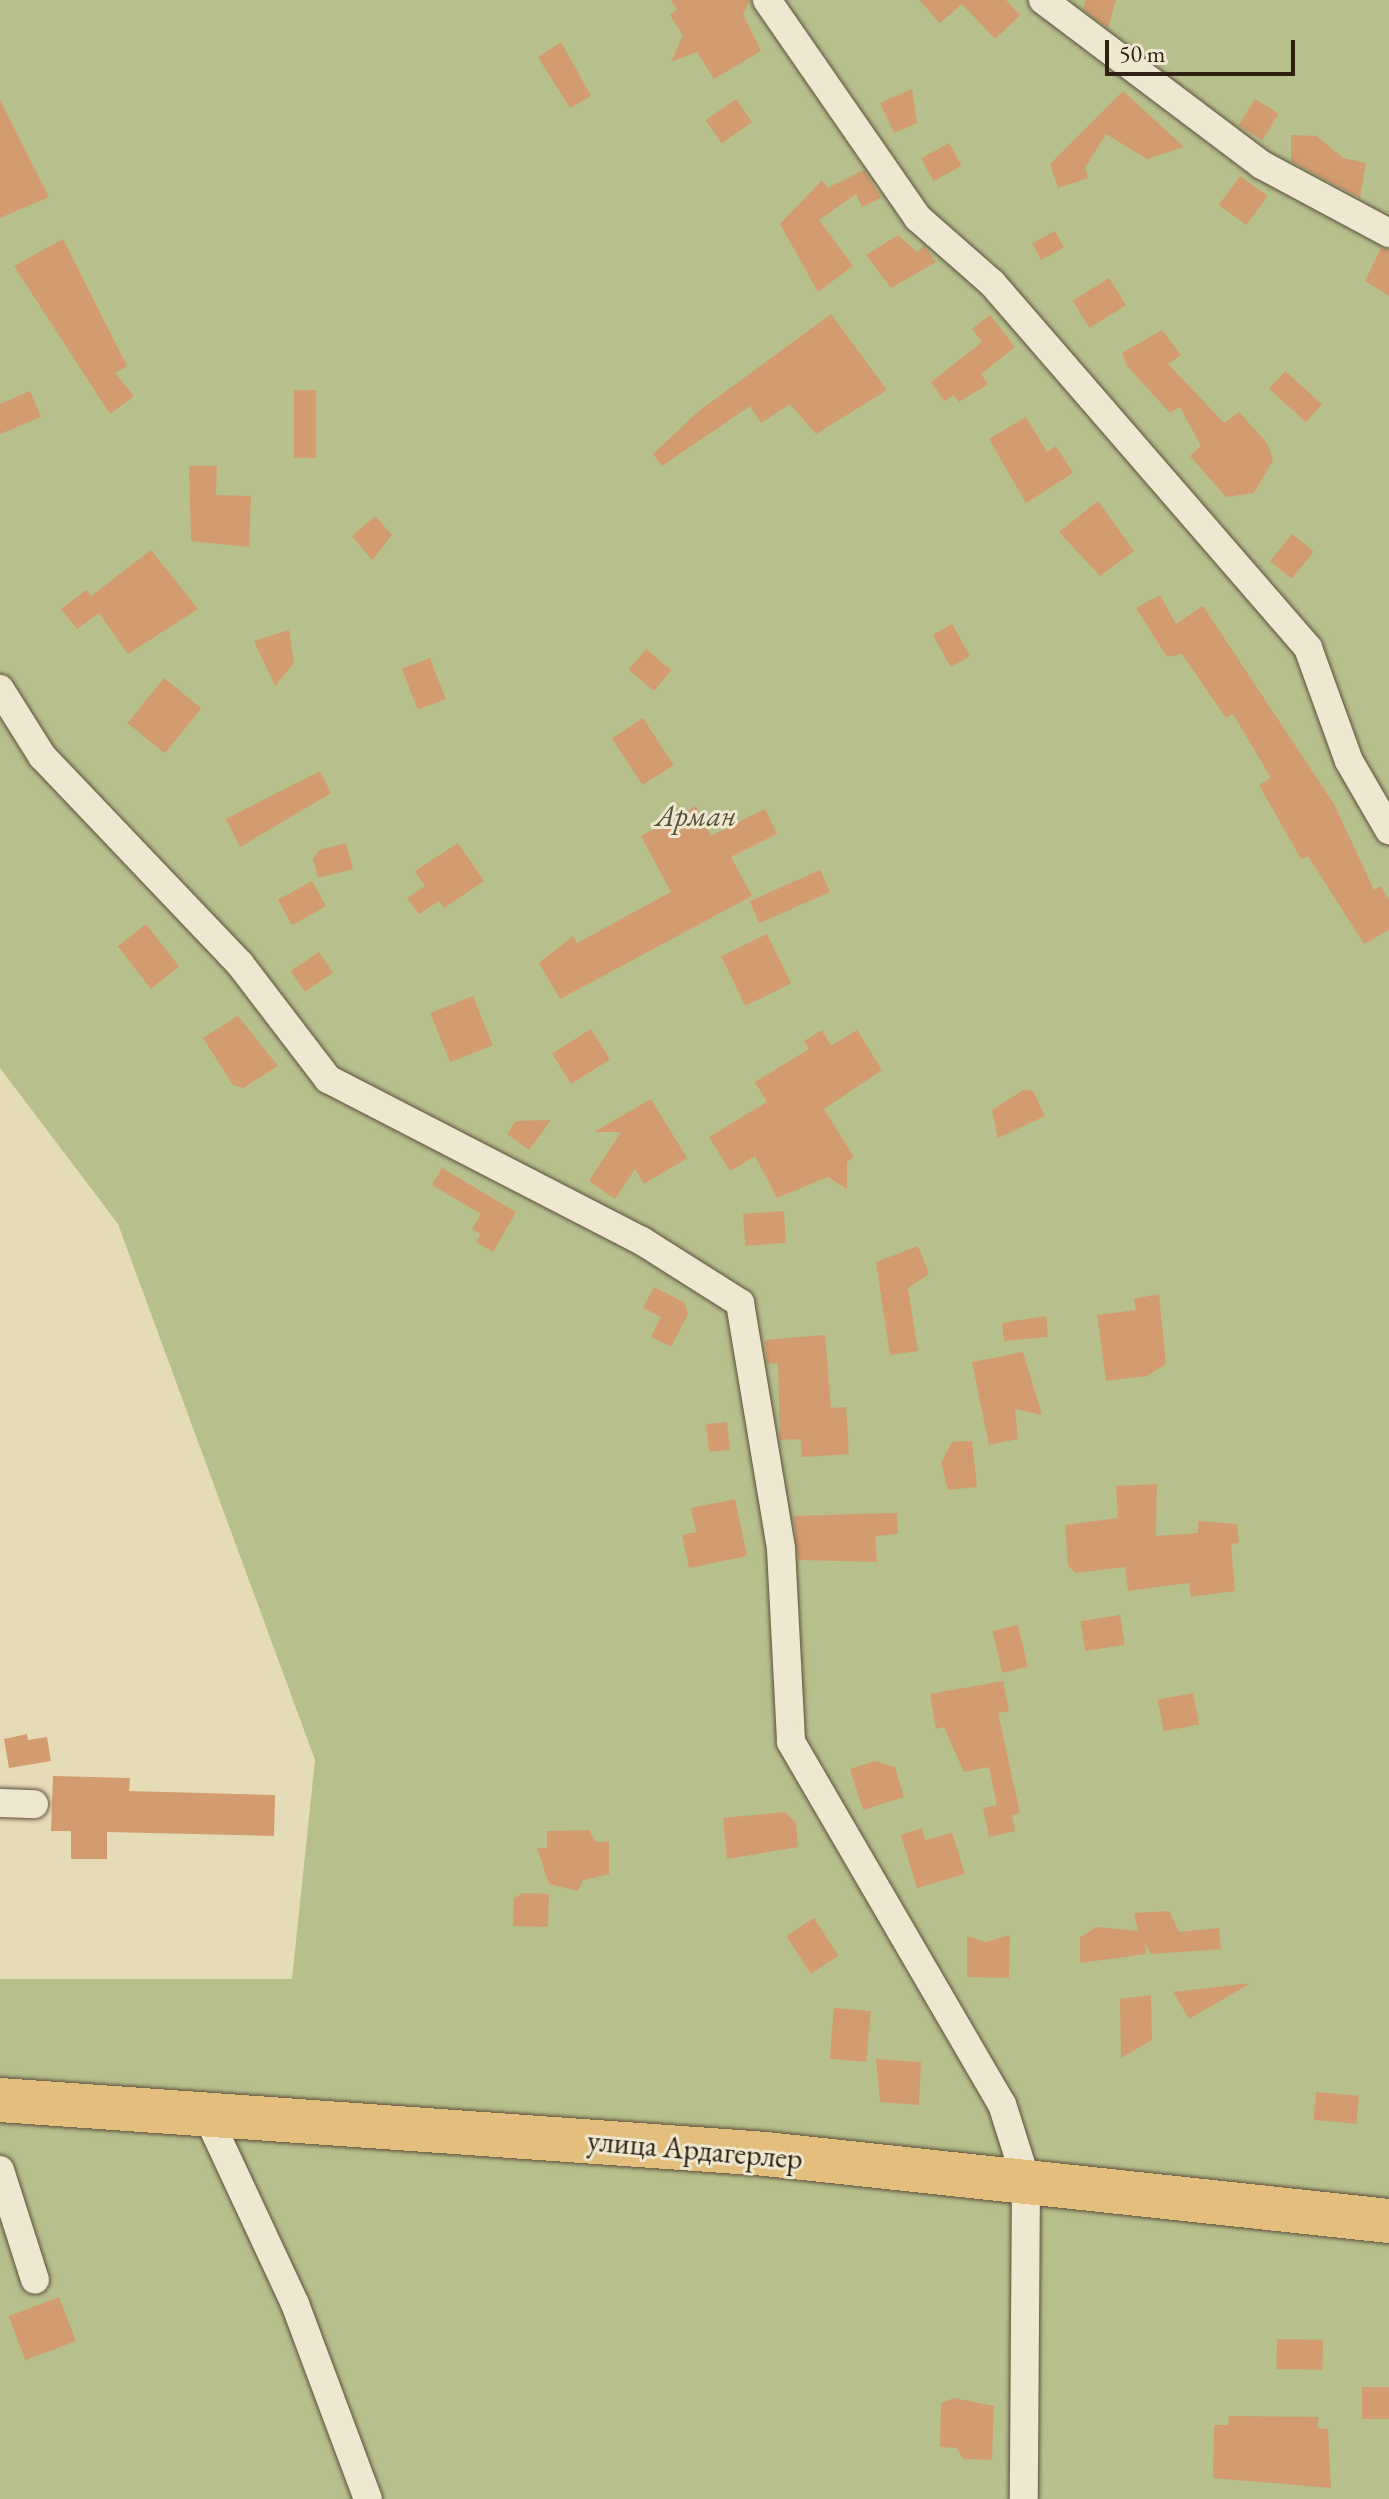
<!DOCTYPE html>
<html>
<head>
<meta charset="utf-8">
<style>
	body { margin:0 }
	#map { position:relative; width:1389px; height:2499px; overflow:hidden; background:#e6dbb7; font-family:"EB Garamond",serif }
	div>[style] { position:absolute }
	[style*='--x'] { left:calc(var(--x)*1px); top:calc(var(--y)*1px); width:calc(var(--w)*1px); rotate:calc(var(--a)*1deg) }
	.green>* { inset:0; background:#b7c08d }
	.building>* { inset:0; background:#d29b70; transform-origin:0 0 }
	.roads { filter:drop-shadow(0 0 2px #5e4f3d) drop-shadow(0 0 2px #5e4f3d) }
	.street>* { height:28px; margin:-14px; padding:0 14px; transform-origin:14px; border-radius:14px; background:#efe8d0 }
	.primary>* { height:44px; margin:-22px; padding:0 22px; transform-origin:22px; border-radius:22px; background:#e3be7c }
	span { translate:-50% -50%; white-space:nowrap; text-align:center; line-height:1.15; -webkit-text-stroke:6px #efe8d0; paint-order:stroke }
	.park-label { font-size:30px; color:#585038; font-style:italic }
	.street-label { font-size:30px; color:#302014 }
	.scale { position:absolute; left:1105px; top:40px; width:190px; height:36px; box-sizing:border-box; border:4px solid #302014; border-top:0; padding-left:10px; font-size:24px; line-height:28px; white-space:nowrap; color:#302014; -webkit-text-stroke:6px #efe8d0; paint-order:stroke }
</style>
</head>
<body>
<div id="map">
	<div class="green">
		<div style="clip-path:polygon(0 0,1389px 0,1389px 2499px,0 2499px,0 1979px,292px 1979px,315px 1760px,118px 1224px,0 1068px)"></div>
	</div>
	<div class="building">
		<div style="clip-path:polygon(671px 0,750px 0,743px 14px,761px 51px,714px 79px,697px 52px,671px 62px,683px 35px,670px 15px,677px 10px)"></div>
		<div style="clip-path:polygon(919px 0,1006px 0,1020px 15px,995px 39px,962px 4px,940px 23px)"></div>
		<div style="clip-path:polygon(1086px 0,1116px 0,1108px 28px,1083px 9px)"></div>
		<div style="clip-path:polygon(561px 42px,591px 96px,570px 108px,538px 57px)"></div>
		<div style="clip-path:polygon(912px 89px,917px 123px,894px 133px,880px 103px)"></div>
		<div style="clip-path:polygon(1123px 91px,1184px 147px,1147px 159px,1106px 134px,1085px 168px,1088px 178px,1058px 188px,1050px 164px)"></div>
		<div style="left:736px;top:99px;width:28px;height:37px;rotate:55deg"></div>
		<div style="left:1255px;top:99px;width:28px;height:31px;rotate:32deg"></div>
		<div style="clip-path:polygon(0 100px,49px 197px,0 218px)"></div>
		<div style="clip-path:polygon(1291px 135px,1317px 136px,1343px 158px,1366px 163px,1360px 198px,1291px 161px)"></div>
		<div style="left:949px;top:143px;width:26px;height:32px;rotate:61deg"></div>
		<div style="clip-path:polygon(864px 170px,881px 198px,862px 207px,856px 194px,819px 220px,853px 266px,818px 292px,780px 224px,822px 180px,827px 188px)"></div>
		<div style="left:1240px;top:176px;width:34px;height:36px;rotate:36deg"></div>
		<div style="left:1055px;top:231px;width:19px;height:26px;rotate:62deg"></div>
		<div style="clip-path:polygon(898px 235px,917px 252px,924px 246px,936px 262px,891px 288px,866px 255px)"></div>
		<div style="clip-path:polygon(63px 239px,127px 366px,115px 373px,134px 396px,110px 414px,14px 266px)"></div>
		<div style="clip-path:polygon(1381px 248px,1389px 250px,1389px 296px,1365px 281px)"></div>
		<div style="left:1109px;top:278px;width:32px;height:43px;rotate:58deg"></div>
		<div style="clip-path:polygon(831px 314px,887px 390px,816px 434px,790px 404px,761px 423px,750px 406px,662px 466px,653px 454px,699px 411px)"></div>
		<div style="clip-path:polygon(990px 315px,1015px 347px,981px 374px,988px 384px,959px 402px,954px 395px,944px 401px,931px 382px,982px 342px,972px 329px)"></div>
		<div style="clip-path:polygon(1162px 330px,1181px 355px,1168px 364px,1224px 423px,1239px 412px,1267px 443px,1273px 460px,1254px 493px,1226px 497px,1190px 456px,1201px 446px,1180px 407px,1170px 413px,1127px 366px,1122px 353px)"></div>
		<div style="left:1285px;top:371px;width:50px;height:24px;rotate:42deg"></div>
		<div style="left:294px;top:390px;width:22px;height:68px"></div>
		<div style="clip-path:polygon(30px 391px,41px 417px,0 434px,0 404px)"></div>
		<div style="clip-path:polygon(1026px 417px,1047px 452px,1056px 446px,1073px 473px,1026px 503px,989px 439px)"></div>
		<div style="clip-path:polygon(189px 466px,217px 466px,216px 495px,251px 496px,249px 547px,191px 541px)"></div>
		<div style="clip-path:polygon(1098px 501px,1134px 551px,1100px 576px,1059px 532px)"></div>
		<div style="clip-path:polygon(375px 516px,392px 535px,372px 560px,352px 536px)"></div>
		<div style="left:1292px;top:534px;width:28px;height:35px;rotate:39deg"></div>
		<div style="clip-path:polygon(151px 550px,198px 609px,128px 654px,99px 613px,77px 629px,61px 609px,86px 590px,91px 596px)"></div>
		<div style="clip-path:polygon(1160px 595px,1176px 624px,1203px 606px,1334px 804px,1374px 890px,1381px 886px,1389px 900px,1389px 930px,1364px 944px,1308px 856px,1301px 859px,1259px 785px,1271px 778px,1233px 714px,1226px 718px,1182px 654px,1167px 657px,1136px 608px)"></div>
		<div style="left:952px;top:624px;width:37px;height:22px;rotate:61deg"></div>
		<div style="clip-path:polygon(289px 630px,294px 663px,275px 686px,254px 641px)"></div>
		<div style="left:646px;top:649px;width:33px;height:27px;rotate:40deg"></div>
		<div style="left:430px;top:658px;width:44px;height:30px;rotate:69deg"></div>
		<div style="left:164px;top:678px;width:48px;height:58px;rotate:39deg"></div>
		<div style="left:643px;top:718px;width:56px;height:37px;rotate:57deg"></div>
		<div style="clip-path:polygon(320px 771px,331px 793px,240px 847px,226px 819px)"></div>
		<div style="clip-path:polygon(696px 806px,711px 836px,765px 809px,777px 834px,731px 857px,752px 896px,560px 999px,539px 963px,573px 936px,577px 943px,671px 892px,641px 836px)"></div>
		<div style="clip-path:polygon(346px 843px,353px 869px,318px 878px,313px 859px,319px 850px)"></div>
		<div style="clip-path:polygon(458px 843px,484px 881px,444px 908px,439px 901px,419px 914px,407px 898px,425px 886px,415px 871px)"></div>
		<div style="left:820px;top:870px;width:24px;height:77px;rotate:66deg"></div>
		<div style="left:312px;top:881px;width:29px;height:39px;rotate:61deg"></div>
		<div style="left:146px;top:924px;width:54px;height:36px;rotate:52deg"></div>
		<div style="left:767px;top:934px;width:55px;height:51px;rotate:64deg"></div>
		<div style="left:319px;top:952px;width:25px;height:34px;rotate:56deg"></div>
		<div style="left:473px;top:996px;width:53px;height:46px;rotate:68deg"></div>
		<div style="clip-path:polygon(238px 1016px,278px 1066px,243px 1088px,233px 1085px,203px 1038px)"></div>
		<div style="left:591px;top:1029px;width:36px;height:46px;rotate:58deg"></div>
		<div style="clip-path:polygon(822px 1030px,831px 1046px,857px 1030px,882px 1070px,824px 1109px,854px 1157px,847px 1162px,847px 1189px,828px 1177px,777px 1198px,755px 1156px,730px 1171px,709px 1137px,767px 1102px,755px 1082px,809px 1049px,804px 1041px)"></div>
		<div style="clip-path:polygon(1023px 1090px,1033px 1091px,1045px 1116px,998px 1138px,992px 1110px)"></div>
		<div style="clip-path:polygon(651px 1099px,687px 1158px,644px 1184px,635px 1169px,615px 1199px,589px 1181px,621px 1132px,594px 1132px)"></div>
		<div style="clip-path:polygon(551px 1120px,529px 1150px,507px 1134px,516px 1121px)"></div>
		<div style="clip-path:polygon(442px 1168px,516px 1212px,493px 1252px,476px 1242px,481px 1234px,472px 1229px,481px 1214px,432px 1185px)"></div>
		<div style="left:784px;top:1211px;width:32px;height:41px;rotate:86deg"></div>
		<div style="clip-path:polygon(918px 1246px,929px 1274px,908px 1288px,918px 1351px,890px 1355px,876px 1262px)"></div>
		<div style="clip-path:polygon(654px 1287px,684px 1302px,688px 1314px,671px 1347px,651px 1337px,661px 1317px,643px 1308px)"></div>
		<div style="clip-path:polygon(1159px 1294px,1166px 1364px,1147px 1376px,1106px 1381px,1097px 1315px,1136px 1310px,1134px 1299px)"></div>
		<div style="clip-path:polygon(1046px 1316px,1048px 1337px,1004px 1341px,1002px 1323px)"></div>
		<div style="clip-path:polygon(825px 1335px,831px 1408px,846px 1407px,849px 1454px,802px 1457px,801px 1439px,780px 1440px,778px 1363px,767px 1364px,765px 1340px)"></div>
		<div style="clip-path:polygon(1023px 1352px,1042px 1415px,1015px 1409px,1018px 1439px,989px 1445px,972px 1362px)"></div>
		<div style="left:727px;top:1422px;width:28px;height:21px;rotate:84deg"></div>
		<div style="clip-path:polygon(972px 1441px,977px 1487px,948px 1490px,941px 1463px,952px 1442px)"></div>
		<div style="clip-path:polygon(1157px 1484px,1156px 1536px,1198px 1533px,1198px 1521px,1237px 1524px,1239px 1543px,1231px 1544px,1235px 1591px,1191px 1597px,1189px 1583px,1128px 1591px,1125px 1567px,1076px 1573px,1068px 1566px,1065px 1525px,1118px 1518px,1116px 1486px)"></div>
		<div style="clip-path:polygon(735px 1499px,747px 1556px,689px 1568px,682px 1535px,696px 1532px,691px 1508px)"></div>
		<div style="clip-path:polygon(897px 1513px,898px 1534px,875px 1536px,877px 1562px,799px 1560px,793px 1516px)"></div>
		<div style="left:1120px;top:1615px;width:30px;height:40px;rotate:81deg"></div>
		<div style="left:1018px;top:1625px;width:43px;height:26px;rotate:77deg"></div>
		<div style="clip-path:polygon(1003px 1681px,1009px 1711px,998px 1713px,1020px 1813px,1012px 1815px,1015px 1831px,989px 1837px,983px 1808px,997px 1805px,989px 1767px,964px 1772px,944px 1727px,936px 1729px,930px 1694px)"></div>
		<div style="left:1193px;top:1693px;width:32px;height:36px;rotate:79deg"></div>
		<div style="clip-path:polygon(27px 1734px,28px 1740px,47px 1737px,51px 1761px,9px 1768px,4px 1739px)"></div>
		<div style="clip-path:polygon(875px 1761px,895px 1767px,904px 1797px,863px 1810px,850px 1769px)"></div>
		<div style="clip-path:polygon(53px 1776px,130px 1778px,129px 1791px,275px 1795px,274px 1836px,107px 1832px,107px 1859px,71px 1859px,71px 1831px,51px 1831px)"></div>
		<div style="clip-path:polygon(785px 1812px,796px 1823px,798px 1847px,727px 1859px,723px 1818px)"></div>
		<div style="clip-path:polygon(922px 1828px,925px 1840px,952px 1833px,965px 1874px,917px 1888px,901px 1835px)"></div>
		<div style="clip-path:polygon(589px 1830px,596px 1842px,609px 1842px,609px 1874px,583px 1880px,578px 1891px,549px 1884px,537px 1848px,547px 1848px,547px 1831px)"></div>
		<div style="clip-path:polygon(523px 1893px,549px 1894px,548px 1927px,513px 1926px,514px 1898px)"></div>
		<div style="clip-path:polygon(1169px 1911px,1179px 1932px,1219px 1928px,1221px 1949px,1151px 1954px,1145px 1943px,1146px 1954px,1080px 1963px,1080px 1937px,1097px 1927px,1138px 1931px,1134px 1913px)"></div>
		<div style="left:814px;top:1918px;width:45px;height:33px;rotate:57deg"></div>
		<div style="clip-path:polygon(1010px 1935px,1009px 1978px,967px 1977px,967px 1936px,986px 1942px)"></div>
		<div style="clip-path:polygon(1251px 1983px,1189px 2019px,1173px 1992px)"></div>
		<div style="clip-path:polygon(1151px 1995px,1152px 2040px,1121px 2058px,1120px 1999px)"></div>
		<div style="left:834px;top:2008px;width:37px;height:51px;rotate:5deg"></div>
		<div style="clip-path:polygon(876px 2059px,921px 2062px,919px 2105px,880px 2102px)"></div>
		<div style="left:1316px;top:2092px;width:43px;height:28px;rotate:5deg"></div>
		<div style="left:59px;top:2297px;width:47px;height:54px;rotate:69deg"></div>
		<div style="left:1277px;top:2339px;width:46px;height:30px;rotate:1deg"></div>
		<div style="left:1362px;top:2387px;width:27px;height:32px"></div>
		<div style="clip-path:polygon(954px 2398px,994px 2406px,992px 2460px,963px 2459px,957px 2448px,940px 2447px,941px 2403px)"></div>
		<div style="clip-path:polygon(1229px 2416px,1318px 2417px,1318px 2428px,1328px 2429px,1331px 2488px,1213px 2478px,1214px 2425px,1228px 2425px)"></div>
	</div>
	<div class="roads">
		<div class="street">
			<div style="--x:767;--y:0;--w:265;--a:55.3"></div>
			<div style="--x:918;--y:218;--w:98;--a:41.3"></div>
			<div style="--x:992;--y:283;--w:483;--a:49.1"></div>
			<div style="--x:1308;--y:648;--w:120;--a:70.1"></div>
			<div style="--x:1349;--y:761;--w:80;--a:59.9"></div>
			<div style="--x:1043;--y:0;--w:274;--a:37"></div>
			<div style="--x:1262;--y:165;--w:144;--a:28.2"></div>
			<div style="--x:0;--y:689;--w:79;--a:57.9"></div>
			<div style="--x:42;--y:756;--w:287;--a:46.4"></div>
			<div style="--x:240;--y:964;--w:145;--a:52.6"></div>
			<div style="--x:328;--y:1079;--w:353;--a:27.3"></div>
			<div style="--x:642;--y:1241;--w:116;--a:32.3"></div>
			<div style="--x:740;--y:1303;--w:249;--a:80.5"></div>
			<div style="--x:781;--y:1549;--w:193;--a:87"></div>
			<div style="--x:791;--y:1742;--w:419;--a:59.8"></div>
			<div style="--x:1002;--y:2104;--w:80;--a:72.5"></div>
			<div style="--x:1026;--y:2180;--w:319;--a:90.4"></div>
			<div style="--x:0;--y:1803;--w:34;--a:2"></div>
			<div style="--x:206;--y:2113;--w:211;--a:65"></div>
			<div style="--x:295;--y:2304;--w:208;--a:69.5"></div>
			<div style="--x:0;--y:2170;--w:115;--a:72.3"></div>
		</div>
		<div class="primary">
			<div style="--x:0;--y:2100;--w:768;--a:4.03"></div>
			<div style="--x:766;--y:2154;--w:627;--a:6.14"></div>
		</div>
	</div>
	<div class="park-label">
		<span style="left:696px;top:816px">Арман</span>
	</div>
	<div class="street-label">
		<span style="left:695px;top:2150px;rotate:5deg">улица Ардагерлер</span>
	</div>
	<div class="scale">50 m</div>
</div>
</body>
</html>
